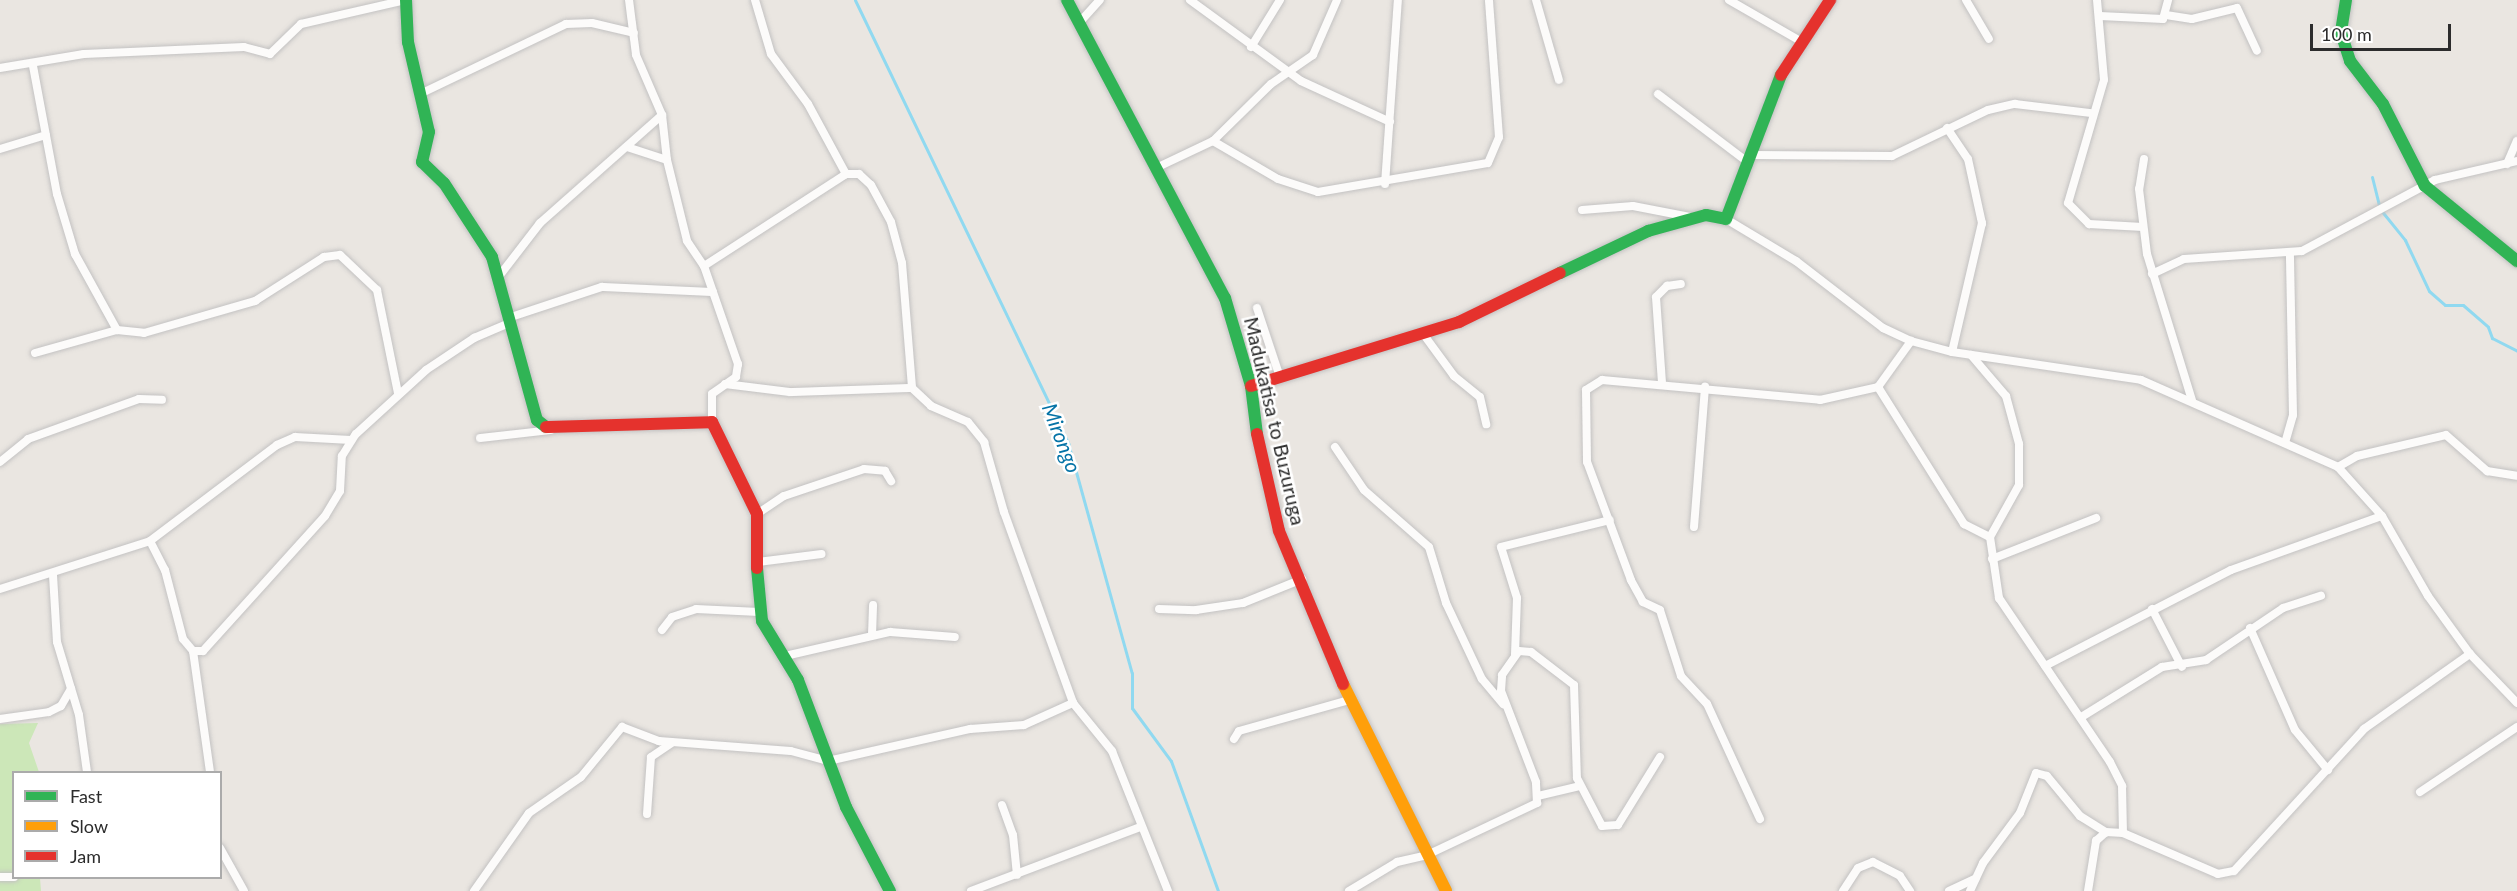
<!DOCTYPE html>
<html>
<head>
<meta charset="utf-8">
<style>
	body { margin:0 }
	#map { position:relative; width:2517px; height:891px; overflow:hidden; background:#eae6e1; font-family:Lato,sans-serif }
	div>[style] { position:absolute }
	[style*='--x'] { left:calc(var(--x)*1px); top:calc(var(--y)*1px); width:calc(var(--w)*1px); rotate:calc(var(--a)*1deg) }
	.green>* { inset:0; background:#cce7b8 }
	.stream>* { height:3px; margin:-1.5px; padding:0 1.5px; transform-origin:1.5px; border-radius:1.5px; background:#90d9f0 }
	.roads { filter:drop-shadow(0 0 2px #c3c2c2) drop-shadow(0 0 2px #c3c2c2) }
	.street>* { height:8px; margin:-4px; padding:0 4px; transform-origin:4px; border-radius:4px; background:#fcfbfa }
	.fast>* { height:12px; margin:-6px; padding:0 6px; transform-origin:6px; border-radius:6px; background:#30b455 }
	.slow>* { height:12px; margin:-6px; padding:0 6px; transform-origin:6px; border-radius:6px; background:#ff9f0a }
	.jam>* { height:12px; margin:-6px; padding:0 6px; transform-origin:6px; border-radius:6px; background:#e5322d }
	span { translate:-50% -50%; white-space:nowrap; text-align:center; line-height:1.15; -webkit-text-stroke:5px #fff; paint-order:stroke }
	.street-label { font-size:20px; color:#2c2c2c }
	.water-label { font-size:21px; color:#0573a6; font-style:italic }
	.legend { position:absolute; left:12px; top:771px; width:210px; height:108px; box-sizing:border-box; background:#fff; border:2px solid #ababab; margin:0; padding:8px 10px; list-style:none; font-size:18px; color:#2c2c2c }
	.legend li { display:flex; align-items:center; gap:12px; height:30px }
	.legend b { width:30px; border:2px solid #ababab }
	.scale { position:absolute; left:2310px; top:24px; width:141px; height:27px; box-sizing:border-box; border:3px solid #2c2c2c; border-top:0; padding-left:8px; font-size:18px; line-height:21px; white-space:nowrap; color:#2c2c2c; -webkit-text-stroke:4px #fff; paint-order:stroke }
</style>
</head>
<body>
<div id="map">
	<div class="green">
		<div style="clip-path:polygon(38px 723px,29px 743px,39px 772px,14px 772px,14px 878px,40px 878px,41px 891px,0 891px,0 724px)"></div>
	</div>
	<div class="stream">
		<div style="--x:855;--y:0;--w:492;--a:64.3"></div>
		<div style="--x:1068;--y:443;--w:239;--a:74.5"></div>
		<div style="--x:1132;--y:673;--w:35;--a:90"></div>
		<div style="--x:1132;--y:708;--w:66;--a:53.7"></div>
		<div style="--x:1171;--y:761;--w:138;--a:70.1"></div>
		<div style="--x:2372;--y:177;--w:33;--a:76"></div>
		<div style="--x:2380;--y:209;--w:40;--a:51"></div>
		<div style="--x:2405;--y:240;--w:56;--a:64.8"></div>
		<div style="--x:2429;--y:291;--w:21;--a:41"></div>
		<div style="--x:2445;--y:305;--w:18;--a:0"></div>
		<div style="--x:2463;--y:305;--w:33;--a:41"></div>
		<div style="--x:2488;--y:327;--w:12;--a:70"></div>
		<div style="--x:2492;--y:338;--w:28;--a:27"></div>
	</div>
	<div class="roads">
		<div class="street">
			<div style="--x:629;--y:0;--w:55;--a:82.7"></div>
			<div style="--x:636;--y:55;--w:65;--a:66.6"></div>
			<div style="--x:662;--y:115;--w:45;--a:83.7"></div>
			<div style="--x:667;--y:160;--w:83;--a:76.1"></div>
			<div style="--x:687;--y:241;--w:30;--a:56"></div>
			<div style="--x:704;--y:266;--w:104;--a:70.9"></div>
			<div style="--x:738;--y:364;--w:13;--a:99"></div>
			<div style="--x:736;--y:377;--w:29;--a:145"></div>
			<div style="--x:712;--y:394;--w:28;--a:90"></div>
			<div style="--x:755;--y:0;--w:56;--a:73.5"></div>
			<div style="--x:771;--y:54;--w:62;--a:53.5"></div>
			<div style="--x:808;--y:104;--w:80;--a:61.5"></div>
			<div style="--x:1190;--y:0;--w:137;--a:36.1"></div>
			<div style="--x:1301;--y:81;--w:98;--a:24.7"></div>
			<div style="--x:1536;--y:0;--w:83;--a:74"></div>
			<div style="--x:1729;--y:0;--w:84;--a:29.9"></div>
			<div style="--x:1966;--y:0;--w:45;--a:59.5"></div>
			<div style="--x:2097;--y:0;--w:80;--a:85"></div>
			<div style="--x:2104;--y:80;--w:128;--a:106.3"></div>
			<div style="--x:2068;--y:203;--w:30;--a:45"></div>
			<div style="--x:2089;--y:224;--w:54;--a:3.2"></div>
			<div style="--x:2166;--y:15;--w:26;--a:9"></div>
			<div style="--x:2192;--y:19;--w:46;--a:-13.7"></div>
			<div style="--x:2237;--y:8;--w:47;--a:65.1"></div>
			<div style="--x:2100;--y:16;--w:63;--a:2.7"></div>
			<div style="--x:2163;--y:19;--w:20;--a:-75"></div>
			<div style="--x:1079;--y:23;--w:31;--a:-48"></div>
			<div style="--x:1251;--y:47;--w:55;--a:-58.3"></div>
			<div style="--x:33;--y:66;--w:130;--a:79.4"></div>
			<div style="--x:57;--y:194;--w:63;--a:73.3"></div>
			<div style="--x:75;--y:254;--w:87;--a:61.1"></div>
			<div style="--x:117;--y:330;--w:27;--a:6"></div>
			<div style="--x:144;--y:333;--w:116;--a:-16.1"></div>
			<div style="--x:255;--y:301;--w:82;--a:-32.5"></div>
			<div style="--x:324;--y:257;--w:16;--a:-7"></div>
			<div style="--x:340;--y:255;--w:51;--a:43.4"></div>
			<div style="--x:377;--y:290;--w:105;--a:78.5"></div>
			<div style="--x:0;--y:68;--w:85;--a:-9.5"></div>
			<div style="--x:84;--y:54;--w:160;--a:-2.5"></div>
			<div style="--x:244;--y:47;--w:27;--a:15"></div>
			<div style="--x:270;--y:54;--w:43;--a:-44.1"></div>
			<div style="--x:301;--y:24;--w:108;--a:-12.9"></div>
			<div style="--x:422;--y:93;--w:160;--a:-25.6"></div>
			<div style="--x:566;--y:24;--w:26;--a:-2"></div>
			<div style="--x:592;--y:23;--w:43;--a:13.4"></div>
			<div style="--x:1658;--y:94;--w:114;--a:37.2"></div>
			<div style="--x:1947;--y:128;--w:37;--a:56"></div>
			<div style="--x:1968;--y:159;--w:66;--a:77.7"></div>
			<div style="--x:1982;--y:223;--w:132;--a:103.1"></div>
			<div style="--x:1213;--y:141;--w:81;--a:-44.5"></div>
			<div style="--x:1271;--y:84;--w:51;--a:-34.6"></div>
			<div style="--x:1313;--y:55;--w:60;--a:-66.4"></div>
			<div style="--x:627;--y:147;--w:42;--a:18"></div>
			<div style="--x:0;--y:149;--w:48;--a:-16.9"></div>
			<div style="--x:1752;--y:155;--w:140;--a:0.4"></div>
			<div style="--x:1892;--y:156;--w:106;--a:-25.6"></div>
			<div style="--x:1988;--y:110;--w:28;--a:-13"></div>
			<div style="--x:2015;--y:104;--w:77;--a:6.8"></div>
			<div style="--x:2144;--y:159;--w:30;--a:99"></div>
			<div style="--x:2139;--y:189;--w:65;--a:83"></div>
			<div style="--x:2147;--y:254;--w:153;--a:72.9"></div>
			<div style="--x:2507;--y:164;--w:25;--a:-67"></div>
			<div style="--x:1158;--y:167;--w:61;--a:-25.3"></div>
			<div style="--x:1213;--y:141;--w:75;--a:30.3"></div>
			<div style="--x:1278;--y:179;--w:42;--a:18"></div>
			<div style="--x:1318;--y:192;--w:172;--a:-9.7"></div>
			<div style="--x:1488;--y:163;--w:28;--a:-67"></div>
			<div style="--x:1499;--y:137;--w:137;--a:-94.2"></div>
			<div style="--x:1385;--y:184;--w:184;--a:-86"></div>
			<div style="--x:1582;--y:210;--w:51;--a:-4.5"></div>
			<div style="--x:1633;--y:206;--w:58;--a:10.9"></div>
			<div style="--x:1726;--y:219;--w:82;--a:31"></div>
			<div style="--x:1796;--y:261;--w:110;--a:37.6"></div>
			<div style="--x:1883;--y:328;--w:31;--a:25"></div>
			<div style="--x:1911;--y:341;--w:42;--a:15"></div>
			<div style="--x:1952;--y:352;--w:191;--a:8.4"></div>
			<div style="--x:2141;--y:380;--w:215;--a:23.8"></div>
			<div style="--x:2338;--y:467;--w:66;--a:48.1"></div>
			<div style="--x:2382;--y:516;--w:92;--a:60.1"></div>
			<div style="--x:2428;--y:596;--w:72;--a:54.1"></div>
			<div style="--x:2470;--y:654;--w:68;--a:46.2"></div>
			<div style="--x:704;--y:266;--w:169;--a:-32.9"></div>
			<div style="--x:846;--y:174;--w:13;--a:0"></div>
			<div style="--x:859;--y:174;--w:16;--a:43"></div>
			<div style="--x:871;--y:185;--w:42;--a:61.6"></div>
			<div style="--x:891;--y:222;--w:42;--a:75"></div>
			<div style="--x:902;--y:263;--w:125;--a:85.4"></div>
			<div style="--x:912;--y:388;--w:26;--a:43"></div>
			<div style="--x:931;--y:406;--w:40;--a:23.4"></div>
			<div style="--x:968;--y:422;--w:26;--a:51"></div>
			<div style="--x:984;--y:442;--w:73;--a:74.1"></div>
			<div style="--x:1004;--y:512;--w:203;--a:70.1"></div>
			<div style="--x:1073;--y:703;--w:62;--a:50.9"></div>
			<div style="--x:1112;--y:751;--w:151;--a:68.2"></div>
			<div style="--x:2152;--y:274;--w:35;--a:-25"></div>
			<div style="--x:2184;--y:259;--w:118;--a:-3.9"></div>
			<div style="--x:2302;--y:251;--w:151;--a:-28.1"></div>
			<div style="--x:2435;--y:180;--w:84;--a:-13"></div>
			<div style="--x:500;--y:275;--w:66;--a:-52.4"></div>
			<div style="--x:540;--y:223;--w:163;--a:-41.5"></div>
			<div style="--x:1257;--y:308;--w:70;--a:71.6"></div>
			<div style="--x:508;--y:318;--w:99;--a:-18.3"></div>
			<div style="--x:602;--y:287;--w:111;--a:2.6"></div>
			<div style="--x:1424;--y:335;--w:51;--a:53.8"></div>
			<div style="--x:1454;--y:376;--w:33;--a:39"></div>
			<div style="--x:1480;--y:397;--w:28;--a:77"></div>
			<div style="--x:35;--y:353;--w:85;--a:-15.7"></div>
			<div style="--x:1971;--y:355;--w:54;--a:49.5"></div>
			<div style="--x:2006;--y:396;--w:50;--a:74.8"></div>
			<div style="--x:2019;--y:444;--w:41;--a:90"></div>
			<div style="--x:2019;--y:485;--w:60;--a:119.1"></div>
			<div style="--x:1990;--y:537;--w:62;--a:81.6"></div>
			<div style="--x:1999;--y:598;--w:198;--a:55.9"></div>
			<div style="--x:2110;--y:762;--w:27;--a:63"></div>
			<div style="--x:2122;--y:786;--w:47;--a:88.8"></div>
			<div style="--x:1662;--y:383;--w:86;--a:-94"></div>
			<div style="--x:1656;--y:297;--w:16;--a:-45"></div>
			<div style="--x:1667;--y:286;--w:14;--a:-8"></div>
			<div style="--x:725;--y:384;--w:65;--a:7"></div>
			<div style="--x:790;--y:392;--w:122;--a:-1.9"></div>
			<div style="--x:1878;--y:387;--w:162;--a:57.9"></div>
			<div style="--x:1964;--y:524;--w:29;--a:27"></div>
			<div style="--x:480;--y:438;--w:71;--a:-6.4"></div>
			<div style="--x:2285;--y:443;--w:29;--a:-74"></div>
			<div style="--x:2293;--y:415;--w:162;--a:-91.1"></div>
			<div style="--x:1335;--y:447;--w:52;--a:56"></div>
			<div style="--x:1364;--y:490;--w:86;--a:41.2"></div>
			<div style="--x:1429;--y:547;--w:59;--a:73.1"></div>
			<div style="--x:1446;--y:603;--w:84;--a:64.7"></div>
			<div style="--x:1482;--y:679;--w:33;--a:50"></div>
			<div style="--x:0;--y:462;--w:36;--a:-39"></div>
			<div style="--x:28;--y:439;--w:118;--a:-19.8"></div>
			<div style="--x:139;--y:399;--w:23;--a:2"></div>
			<div style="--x:2338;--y:467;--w:22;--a:-30"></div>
			<div style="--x:2357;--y:456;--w:91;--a:-13.3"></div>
			<div style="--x:2446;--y:435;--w:55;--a:41.3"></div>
			<div style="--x:2487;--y:471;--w:30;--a:9"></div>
			<div style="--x:757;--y:514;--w:32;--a:-34"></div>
			<div style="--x:784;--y:496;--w:84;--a:-18.6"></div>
			<div style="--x:864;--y:469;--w:21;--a:5"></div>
			<div style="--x:885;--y:471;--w:12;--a:59"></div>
			<div style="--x:1694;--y:527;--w:141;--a:-85.5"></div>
			<div style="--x:150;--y:541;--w:159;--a:-37.1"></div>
			<div style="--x:277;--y:445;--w:20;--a:-24"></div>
			<div style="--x:295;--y:437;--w:56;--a:3.1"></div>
			<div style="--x:1992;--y:559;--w:112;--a:-21.5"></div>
			<div style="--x:758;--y:562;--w:64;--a:-7.1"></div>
			<div style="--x:53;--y:575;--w:67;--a:86.6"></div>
			<div style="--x:57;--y:642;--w:76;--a:73.2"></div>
			<div style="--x:79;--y:715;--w:58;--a:82"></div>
			<div style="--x:0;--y:589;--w:157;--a:-17.7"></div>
			<div style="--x:150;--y:541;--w:33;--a:63"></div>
			<div style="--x:165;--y:570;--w:71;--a:75.4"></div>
			<div style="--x:183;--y:639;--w:16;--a:50"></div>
			<div style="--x:193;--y:651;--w:10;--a:0"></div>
			<div style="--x:203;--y:651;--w:182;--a:-47.9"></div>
			<div style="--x:325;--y:516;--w:29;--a:-59"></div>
			<div style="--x:340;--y:491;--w:35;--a:-87"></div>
			<div style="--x:342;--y:456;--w:26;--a:-58"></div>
			<div style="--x:356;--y:434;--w:95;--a:-42.4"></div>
			<div style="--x:426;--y:370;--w:58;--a:-33.7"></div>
			<div style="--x:474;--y:338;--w:38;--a:-23"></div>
			<div style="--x:1159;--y:609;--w:37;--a:2"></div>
			<div style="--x:1196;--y:610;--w:48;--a:-8.5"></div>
			<div style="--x:1243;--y:603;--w:64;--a:-22.1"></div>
			<div style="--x:2152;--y:609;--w:65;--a:62.7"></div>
			<div style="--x:2250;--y:628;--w:111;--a:66.2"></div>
			<div style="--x:2295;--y:730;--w:52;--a:50.5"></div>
			<div style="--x:662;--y:630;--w:16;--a:-52"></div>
			<div style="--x:672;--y:617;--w:25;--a:-18"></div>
			<div style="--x:696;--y:609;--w:63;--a:2.7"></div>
			<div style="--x:872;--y:635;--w:30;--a:-88"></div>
			<div style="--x:193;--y:651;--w:122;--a:82"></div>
			<div style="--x:1515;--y:655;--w:57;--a:-88"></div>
			<div style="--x:1517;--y:598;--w:53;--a:-107.4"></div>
			<div style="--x:1501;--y:547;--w:112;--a:-13.9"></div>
			<div style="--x:785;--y:656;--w:108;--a:-12.9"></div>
			<div style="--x:890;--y:632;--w:65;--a:4.4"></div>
			<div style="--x:2045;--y:666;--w:209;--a:-27.3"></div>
			<div style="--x:2231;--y:570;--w:160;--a:-19.7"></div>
			<div style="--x:2083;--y:716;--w:93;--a:-31.8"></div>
			<div style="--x:2162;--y:667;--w:45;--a:-9"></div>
			<div style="--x:2206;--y:660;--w:93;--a:-34"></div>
			<div style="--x:2283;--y:608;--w:40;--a:-18"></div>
			<div style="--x:0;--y:719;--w:49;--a:-8.1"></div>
			<div style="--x:49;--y:712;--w:13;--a:-27"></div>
			<div style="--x:61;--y:706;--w:20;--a:-60"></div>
			<div style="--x:1234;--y:739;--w:9;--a:-58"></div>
			<div style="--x:1239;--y:731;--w:114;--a:-15.7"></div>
			<div style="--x:2420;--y:792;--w:117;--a:-33.8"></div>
			<div style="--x:1538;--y:796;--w:43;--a:-13.4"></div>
			<div style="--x:1002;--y:805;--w:32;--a:70"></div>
			<div style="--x:1013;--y:835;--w:40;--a:84.3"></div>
			<div style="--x:647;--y:814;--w:57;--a:-86"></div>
			<div style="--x:651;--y:757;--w:25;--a:-34"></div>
			<div style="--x:1760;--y:819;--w:127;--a:-114.7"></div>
			<div style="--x:1707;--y:704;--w:38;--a:-133"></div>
			<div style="--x:1681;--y:676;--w:69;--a:-107.7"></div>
			<div style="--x:1660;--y:610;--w:19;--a:-155"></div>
			<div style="--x:1643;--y:602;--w:25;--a:-119"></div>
			<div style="--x:1631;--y:580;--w:126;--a:-110.4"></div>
			<div style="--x:1587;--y:462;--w:72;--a:-90.8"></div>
			<div style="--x:1586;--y:390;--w:19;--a:-32"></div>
			<div style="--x:1602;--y:380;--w:219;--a:5.2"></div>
			<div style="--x:1820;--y:400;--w:59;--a:-12.6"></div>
			<div style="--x:1878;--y:387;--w:57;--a:-54.3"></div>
			<div style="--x:220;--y:848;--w:49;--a:60.8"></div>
			<div style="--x:0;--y:877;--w:14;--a:0"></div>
			<div style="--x:474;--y:891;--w:95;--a:-54.8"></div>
			<div style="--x:529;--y:813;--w:63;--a:-34.7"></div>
			<div style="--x:581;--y:777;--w:65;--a:-50.6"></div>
			<div style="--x:622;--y:727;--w:40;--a:21"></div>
			<div style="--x:659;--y:741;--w:132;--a:4.3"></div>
			<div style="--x:791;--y:751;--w:38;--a:15"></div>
			<div style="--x:828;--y:761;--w:146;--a:-12.7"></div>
			<div style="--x:970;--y:729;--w:54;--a:-4.2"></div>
			<div style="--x:1024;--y:725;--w:54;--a:-24.2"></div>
			<div style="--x:971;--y:891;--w:181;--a:-20.7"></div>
			<div style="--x:1349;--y:891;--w:56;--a:-31.1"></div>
			<div style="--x:1397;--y:862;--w:31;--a:-13"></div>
			<div style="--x:1427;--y:855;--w:122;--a:-25.3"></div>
			<div style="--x:1537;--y:803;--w:21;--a:-93"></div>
			<div style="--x:1536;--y:782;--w:97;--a:-111"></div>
			<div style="--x:1501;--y:691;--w:16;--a:-86"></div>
			<div style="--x:1502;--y:675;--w:29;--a:-55"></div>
			<div style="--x:1519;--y:651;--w:12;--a:5"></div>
			<div style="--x:1531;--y:652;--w:54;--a:37.5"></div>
			<div style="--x:1574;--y:685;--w:93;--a:88.2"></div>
			<div style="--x:1577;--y:778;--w:54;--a:62.5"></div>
			<div style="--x:1602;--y:826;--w:16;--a:-4"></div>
			<div style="--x:1618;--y:825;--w:80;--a:-58.3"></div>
			<div style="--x:1843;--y:891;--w:27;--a:-57"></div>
			<div style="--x:1858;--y:868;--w:16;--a:-22"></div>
			<div style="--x:1873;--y:862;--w:30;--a:27"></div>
			<div style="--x:1900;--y:876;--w:18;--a:56"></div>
			<div style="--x:1949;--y:891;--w:29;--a:-25"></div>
			<div style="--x:1970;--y:891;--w:31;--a:-65"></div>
			<div style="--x:1983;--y:863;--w:62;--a:-53.5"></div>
			<div style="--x:2020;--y:813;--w:43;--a:-68.2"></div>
			<div style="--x:2036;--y:773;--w:11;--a:15"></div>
			<div style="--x:2047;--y:776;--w:52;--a:50.5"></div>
			<div style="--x:2080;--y:816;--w:31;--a:32"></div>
			<div style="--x:2088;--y:891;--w:51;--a:-80.9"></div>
			<div style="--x:2096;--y:841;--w:13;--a:-42"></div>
			<div style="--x:2106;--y:832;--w:17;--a:3"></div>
			<div style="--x:2123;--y:833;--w:103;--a:23.3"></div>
			<div style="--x:2218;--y:874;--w:16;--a:-11"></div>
			<div style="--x:2234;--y:871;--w:193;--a:-47.5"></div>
			<div style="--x:2364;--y:729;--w:130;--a:-35.3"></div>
		</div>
		<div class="fast">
			<div style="--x:406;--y:0;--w:42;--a:87.3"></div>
			<div style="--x:408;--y:42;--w:92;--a:76.9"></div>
			<div style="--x:429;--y:132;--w:31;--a:103"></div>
			<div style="--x:422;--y:162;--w:30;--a:44"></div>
			<div style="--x:444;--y:183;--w:88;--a:57"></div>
			<div style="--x:492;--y:257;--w:169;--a:74.6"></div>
			<div style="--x:537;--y:420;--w:11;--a:38"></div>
			<div style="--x:1067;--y:0;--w:337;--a:62.1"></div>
			<div style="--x:1225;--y:298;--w:92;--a:73.5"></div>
			<div style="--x:1251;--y:386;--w:48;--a:82.9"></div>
			<div style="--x:2346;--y:0;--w:33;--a:99"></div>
			<div style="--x:2341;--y:33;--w:29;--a:72"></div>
			<div style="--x:2350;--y:61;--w:54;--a:52.5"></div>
			<div style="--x:2383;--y:104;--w:92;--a:62.9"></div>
			<div style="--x:2425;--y:186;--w:119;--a:39.2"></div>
			<div style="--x:1560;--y:273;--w:98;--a:-25.5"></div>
			<div style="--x:1648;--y:231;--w:60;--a:-15.4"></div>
			<div style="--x:1706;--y:215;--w:20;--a:11"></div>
			<div style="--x:1726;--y:219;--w:154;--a:-69.1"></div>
			<div style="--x:757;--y:568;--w:53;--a:84.6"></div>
			<div style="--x:762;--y:621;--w:69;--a:58.6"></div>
			<div style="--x:798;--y:680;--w:136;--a:69.3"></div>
			<div style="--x:846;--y:807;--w:95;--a:62.4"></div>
		</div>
		<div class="slow">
			<div style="--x:1343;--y:684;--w:231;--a:63.5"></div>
		</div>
		<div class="jam">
			<div style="--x:1781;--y:75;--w:90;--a:-56.8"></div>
			<div style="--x:1251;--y:386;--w:218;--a:-17.1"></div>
			<div style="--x:1459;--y:322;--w:112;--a:-25.9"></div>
			<div style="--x:546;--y:427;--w:166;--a:-1.7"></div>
			<div style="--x:712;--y:422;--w:102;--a:63.9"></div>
			<div style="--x:757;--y:514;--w:54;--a:90"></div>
			<div style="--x:1257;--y:434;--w:99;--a:77.2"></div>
			<div style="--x:1279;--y:531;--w:166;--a:67.3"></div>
		</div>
	</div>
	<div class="street-label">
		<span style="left:1275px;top:421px;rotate:77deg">Madukatisa to Buzuruga</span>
	</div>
	<div class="water-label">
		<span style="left:1062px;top:438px;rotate:69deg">Mirongo</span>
	</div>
	<ul class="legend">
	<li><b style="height:8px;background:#30b455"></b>Fast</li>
	<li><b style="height:8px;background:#ff9f0a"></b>Slow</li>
	<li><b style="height:8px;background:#e5322d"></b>Jam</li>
	</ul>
	<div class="scale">100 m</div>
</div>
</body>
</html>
